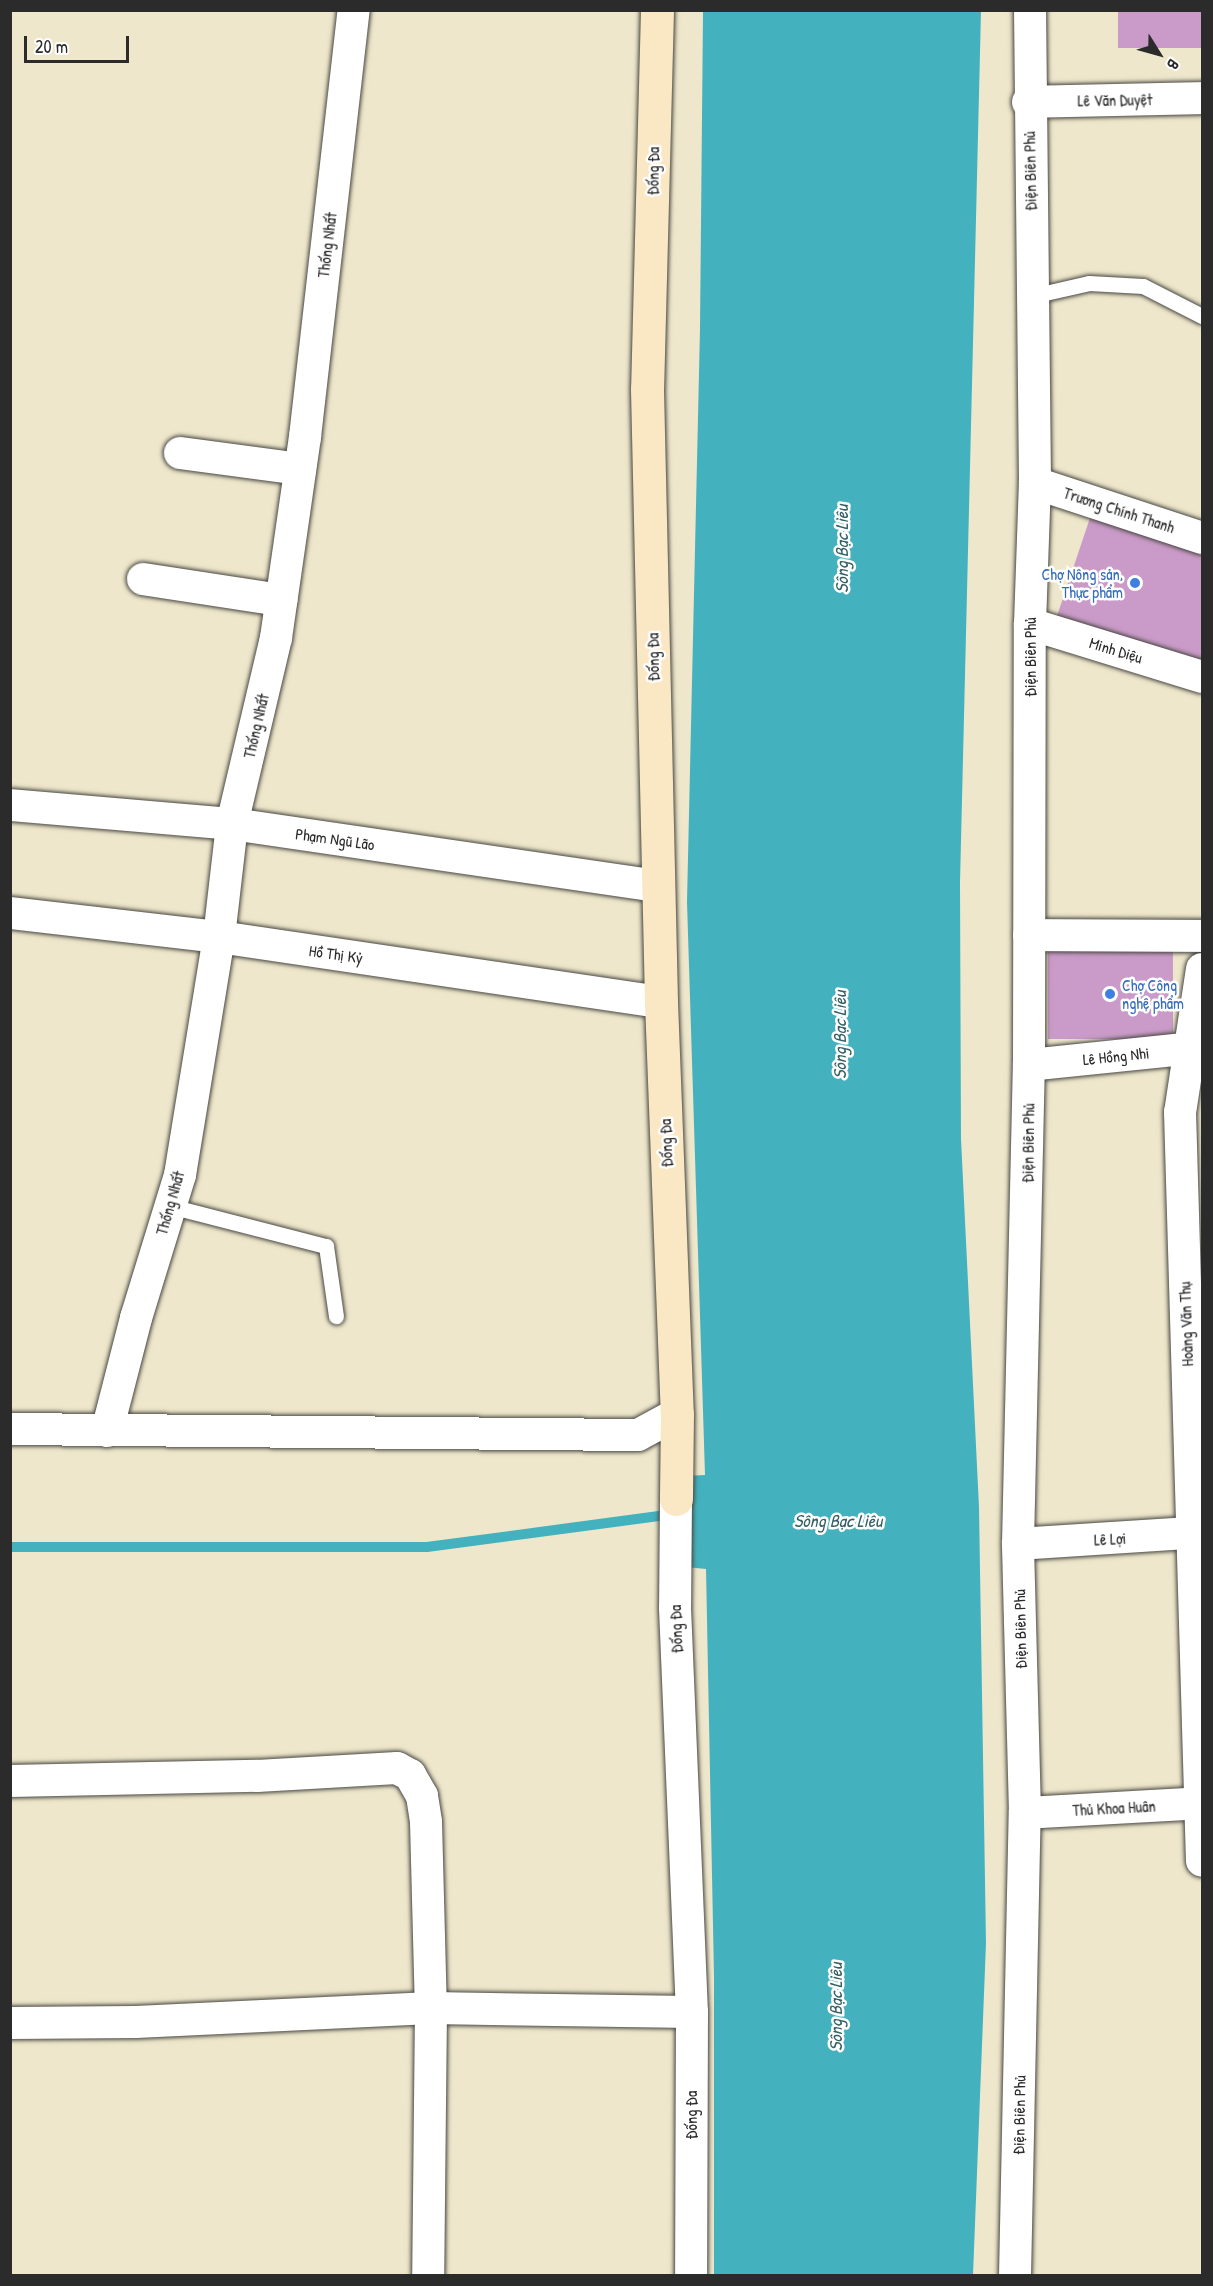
<!DOCTYPE html>
<html>
<head>
<meta charset="utf-8">
<style>
	body { margin:0 }
	#map { position:relative; width:1213px; height:2286px; overflow:hidden; background:#eee7cb; font-family:"Patrick Hand",sans-serif }
	div>[style] { position:absolute }
	[style*='--x'] { left:calc(var(--x)*1px); top:calc(var(--y)*1px); width:calc(var(--w)*1px); rotate:calc(var(--a)*1deg) }
	.water>* { inset:0; background:#43b2be }
	.stream>* { height:10px; margin:-5px; padding:0 5px; transform-origin:5px; border-radius:5px; background:#43b2be }
	.building>* { inset:0; background:#ca9bc8; transform-origin:0 0 }
	.roads { filter:drop-shadow(0 0 2px #484743) drop-shadow(0 0 2px #484743) }
	.lane>* { height:15px; margin:-7.5px; padding:0 7.5px; transform-origin:7.5px; border-radius:7.5px; background:#fff }
	.street>* { height:32px; margin:-16px; padding:0 16px; transform-origin:16px; border-radius:16px; background:#fff }
	.secondary>* { height:33px; margin:-16.5px; padding:0 16.5px; transform-origin:16.5px; border-radius:16.5px; background:#fae7c3 }
	.dots>* { width:16px; height:16px; translate:-50% -50%; box-sizing:border-box; border:3px solid #fff; border-radius:50% }
	span { translate:-50% -50%; white-space:nowrap; text-align:center; line-height:1.15; -webkit-text-stroke:5px #fff; paint-order:stroke }
	.street-label { font-size:16px; color:#2b2b2b }
	.shop-label { font-size:16px; color:#366cbe }
	.right { translate:-100% -50%; text-align:right }
	.left { translate:0 -50%; text-align:left }
	.water-label { font-size:18px; color:#356166; font-style:italic }
	.frame { position:absolute; inset:0; border:12px solid #2b2b2b; pointer-events:none }
	.north { position:absolute; left:1129px; top:24px; width:60px; height:60px; -webkit-text-stroke:4px #fff; paint-order:stroke; rotate:127deg; font-size:16px; font-weight:700; line-height:24px; text-align:center; color:#2b2b2b }
	.north::after { content:''; display:block; margin:auto; width:21px; height:27px; background:#2b2b2b; clip-path:polygon(50% 0,100% 100%,50% 72%,0 100%) }
	.scale { position:absolute; left:24px; top:36px; width:105px; height:27px; box-sizing:border-box; border:3px solid #2b2b2b; border-top:0; padding-left:8px; font-size:18px; line-height:21px; white-space:nowrap; color:#2b2b2b; -webkit-text-stroke:4px #fff; paint-order:stroke }
</style>
</head>
<body>
<div id="map">
	<div class="water">
		<div style="clip-path:polygon(703px 11px,981px 11px,960px 883px,961px 1139px,979px 1507px,986px 1943px,973px 2275px,714px 2275px,714px 1977px,706px 1569px,686px 1567px,686px 1476px,705px 1475px,687px 902px,700px 329px)"></div>
	</div>
	<div class="stream">
		<div style="--x:10;--y:1547;--w:417;--a:0"></div>
		<div style="--x:427;--y:1547;--w:249;--a:-7.6"></div>
	</div>
	<div class="building">
		<div style="left:1118px;top:10px;width:84px;height:38px"></div>
		<div style="clip-path:polygon(1092px 512px,1202px 550px,1202px 665px,1057px 616px)"></div>
		<div style="left:1173px;top:949px;width:90px;height:125px;rotate:90deg"></div>
	</div>
	<div class="roads">
		<div class="lane">
			<div style="--x:1032;--y:296;--w:58;--a:-12.8"></div>
			<div style="--x:1089;--y:283;--w:54;--a:3.2"></div>
			<div style="--x:1143;--y:286;--w:66;--a:27"></div>
			<div style="--x:170;--y:1206;--w:161;--a:14.4"></div>
			<div style="--x:326;--y:1246;--w:71;--a:81.9"></div>
		</div>
		<div class="street">
			<div style="--x:1028;--y:102;--w:174;--a:-1.3"></div>
			<div style="--x:180;--y:453;--w:121;--a:7.6"></div>
			<div style="--x:1035;--y:483;--w:176;--a:18.2"></div>
			<div style="--x:143;--y:579;--w:140;--a:8.7"></div>
			<div style="--x:1030;--y:624;--w:180;--a:17.1"></div>
			<div style="--x:10;--y:805;--w:223;--a:4.9"></div>
			<div style="--x:232;--y:824;--w:430;--a:8.3"></div>
			<div style="--x:10;--y:913;--w:210;--a:6.6"></div>
			<div style="--x:219;--y:937;--w:447;--a:8.4"></div>
			<div style="--x:1029;--y:935;--w:173;--a:0.3"></div>
			<div style="--x:1202;--y:969;--w:145;--a:98.7"></div>
			<div style="--x:1180;--y:1112;--w:749;--a:88.32"></div>
			<div style="--x:1029;--y:1065;--w:174;--a:-5.9"></div>
			<div style="--x:10;--y:1429;--w:628;--a:0.55"></div>
			<div style="--x:638;--y:1435;--w:44;--a:-28.3"></div>
			<div style="--x:107;--y:1431;--w:117;--a:-75.6"></div>
			<div style="--x:136;--y:1318;--w:150;--a:-72.9"></div>
			<div style="--x:180;--y:1175;--w:241;--a:-80.7"></div>
			<div style="--x:219;--y:937;--w:114;--a:-83.4"></div>
			<div style="--x:232;--y:824;--w:191;--a:-76.7"></div>
			<div style="--x:276;--y:638;--w:203;--a:-81.8"></div>
			<div style="--x:305;--y:437;--w:430;--a:-83.5"></div>
			<div style="--x:676;--y:1499;--w:109;--a:90.5"></div>
			<div style="--x:675;--y:1608;--w:404;--a:87.6"></div>
			<div style="--x:692;--y:2012;--w:264;--a:90.2"></div>
			<div style="--x:1018;--y:1544;--w:184;--a:-3.7"></div>
			<div style="--x:10;--y:1781;--w:247;--a:-1.2"></div>
			<div style="--x:257;--y:1776;--w:140;--a:-3.3"></div>
			<div style="--x:397;--y:1768;--w:15;--a:28"></div>
			<div style="--x:410;--y:1775;--w:24;--a:60"></div>
			<div style="--x:422;--y:1796;--w:26;--a:81"></div>
			<div style="--x:426;--y:1822;--w:186;--a:88.5"></div>
			<div style="--x:431;--y:2008;--w:268;--a:90.6"></div>
			<div style="--x:1025;--y:1813;--w:177;--a:-3.2"></div>
			<div style="--x:10;--y:2023;--w:126;--a:-0.5"></div>
			<div style="--x:136;--y:2022;--w:295;--a:-2.7"></div>
			<div style="--x:431;--y:2008;--w:261;--a:0.9"></div>
			<div style="--x:1015;--y:2276;--w:463;--a:-88.8"></div>
			<div style="--x:1025;--y:1813;--w:269;--a:-91.5"></div>
			<div style="--x:1018;--y:1544;--w:479;--a:-88.7"></div>
			<div style="--x:1029;--y:1065;--w:441;--a:-89.9"></div>
			<div style="--x:1030;--y:624;--w:141;--a:-88"></div>
			<div style="--x:1035;--y:483;--w:473;--a:-90.6"></div>
		</div>
		<div class="secondary">
			<div style="--x:657;--y:10;--w:379;--a:91.5"></div>
			<div style="--x:647;--y:389;--w:613;--a:88.69"></div>
			<div style="--x:661;--y:1002;--w:412;--a:87.8"></div>
			<div style="--x:677;--y:1414;--w:85;--a:90.7"></div>
		</div>
	</div>
	<div class="dots">
		<div style="left:1135px;top:583px;background:#3f7fe0"></div>
		<div style="left:1110px;top:994px;background:#3f7fe0"></div>
	</div>
	<div class="street-label">
		<span style="left:1115px;top:100px;rotate:-1deg">Lê Văn Duyệt</span>
		<span style="left:653px;top:171px;rotate:-89deg">Đống Đa</span>
		<span style="left:1030px;top:171px;rotate:-91deg">Điện Biên Phủ</span>
		<span style="left:327px;top:245px;rotate:-83deg">Thống Nhất</span>
		<span style="left:1119px;top:510px;rotate:18deg">Trương Chính Thanh</span>
		<span style="left:1116px;top:650px;rotate:17deg">Minh Diệu</span>
		<span style="left:653px;top:657px;rotate:-91deg">Đống Đa</span>
		<span style="left:1030px;top:657px;rotate:-90deg">Điện Biên Phủ</span>
		<span style="left:256px;top:726px;rotate:-77deg">Thống Nhất</span>
		<span style="left:335px;top:839px;rotate:8deg">Phạm Ngũ Lão</span>
		<span style="left:336px;top:954px;rotate:8deg">Hồ Thị Kỷ</span>
		<span style="left:1116px;top:1056px;rotate:-6deg">Lê Hồng Nhi</span>
		<span style="left:666px;top:1143px;rotate:-92deg">Đống Đa</span>
		<span style="left:1028px;top:1143px;rotate:-89deg">Điện Biên Phủ</span>
		<span style="left:170px;top:1203px;rotate:-74deg">Thống Nhất</span>
		<span style="left:1186px;top:1324px;rotate:-92deg">Hoàng Văn Thụ</span>
		<span style="left:1110px;top:1539px;rotate:-3deg">Lê Lợi</span>
		<span style="left:676px;top:1629px;rotate:-92deg">Đống Đa</span>
		<span style="left:1020px;top:1629px;rotate:-91deg">Điện Biên Phủ</span>
		<span style="left:1114px;top:1808px;rotate:-3deg">Thủ Khoa Huân</span>
		<span style="left:691px;top:2115px;rotate:-90deg">Đống Đa</span>
		<span style="left:1019px;top:2115px;rotate:-89deg">Điện Biên Phủ</span>
	</div>
	<div class="shop-label">
		<span class="right" style="left:1123px;top:583px">Chợ Nông sản,<br>Thực phẩm</span>
		<span class="left" style="left:1122px;top:994px">Chợ Công<br>nghệ phẩm</span>
	</div>
	<div class="water-label">
		<span style="left:842px;top:549px;rotate:-90deg">Sông Bạc Liêu</span>
		<span style="left:840px;top:1035px;rotate:-90deg">Sông Bạc Liêu</span>
		<span style="left:838px;top:1521px">Sông Bạc Liêu</span>
		<span style="left:836px;top:2007px;rotate:-90deg">Sông Bạc Liêu</span>
	</div>
	<div class="frame"></div>
	<div class="north">B</div>
	<div class="scale">20 m</div>
</div>
</body>
</html>
